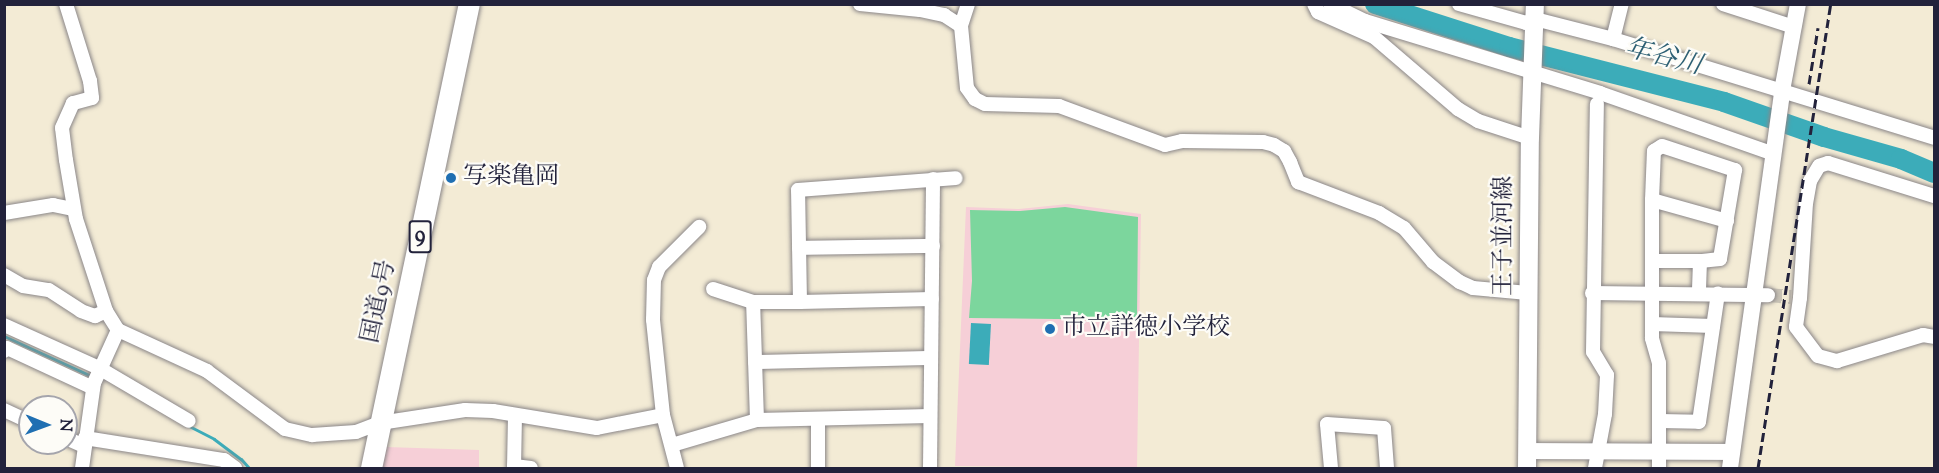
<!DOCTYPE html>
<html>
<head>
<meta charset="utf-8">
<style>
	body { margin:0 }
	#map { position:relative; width:1939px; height:473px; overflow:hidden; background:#f3ebd5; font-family:"Sorts Mill Goudy","Noto Serif JP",serif }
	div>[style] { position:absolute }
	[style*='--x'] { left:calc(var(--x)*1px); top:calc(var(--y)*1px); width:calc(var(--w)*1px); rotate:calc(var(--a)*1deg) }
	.built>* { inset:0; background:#f6cfd7 }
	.green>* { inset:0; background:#7cd69d }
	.water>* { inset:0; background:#3cacb9; transform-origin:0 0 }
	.stream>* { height:3px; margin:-1.5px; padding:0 1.5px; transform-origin:1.5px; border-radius:1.5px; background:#3cacb9 }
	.river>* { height:20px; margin:-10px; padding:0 10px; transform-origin:10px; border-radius:10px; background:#3cacb9 }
	.minor-tunnel>* { height:14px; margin-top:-7px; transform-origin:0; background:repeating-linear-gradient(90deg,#c9c3b6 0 14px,transparent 0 21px) }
	.roads { filter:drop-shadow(0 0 2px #8a8688) drop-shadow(0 0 2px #8a8688) }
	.minor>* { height:14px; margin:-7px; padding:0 7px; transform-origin:7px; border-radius:7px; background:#fff }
	.tertiary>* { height:16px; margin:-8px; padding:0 8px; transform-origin:8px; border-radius:8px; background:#fff }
	.secondary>* { height:18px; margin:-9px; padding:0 9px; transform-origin:9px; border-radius:9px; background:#fff }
	.trunk>* { height:21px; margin:-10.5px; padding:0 10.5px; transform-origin:10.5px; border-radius:10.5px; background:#fff }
	.rail>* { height:3px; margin-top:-1.5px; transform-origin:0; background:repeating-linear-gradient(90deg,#22223b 0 9px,transparent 0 13.5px) }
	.dots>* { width:16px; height:16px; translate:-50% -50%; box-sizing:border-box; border:3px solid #fdfcf7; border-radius:50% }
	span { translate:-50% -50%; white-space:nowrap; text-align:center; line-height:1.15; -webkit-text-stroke:4.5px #fdfcf7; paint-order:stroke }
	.shield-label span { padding:2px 4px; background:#fdfcf7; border:2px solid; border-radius:4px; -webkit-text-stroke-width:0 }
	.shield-label { font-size:22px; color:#22223b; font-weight:700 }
	.poi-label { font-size:24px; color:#22223b }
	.left { translate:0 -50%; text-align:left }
	.street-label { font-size:24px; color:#22223b }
	.water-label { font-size:26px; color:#2e6074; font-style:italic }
	.frame { position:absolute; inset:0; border:6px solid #22223b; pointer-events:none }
	.north { position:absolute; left:18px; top:395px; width:60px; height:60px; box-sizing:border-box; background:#fdfcf7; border:2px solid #a5a5ac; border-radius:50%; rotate:91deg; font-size:16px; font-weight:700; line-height:24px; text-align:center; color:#22223b }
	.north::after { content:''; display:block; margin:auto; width:21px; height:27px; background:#1f6fb2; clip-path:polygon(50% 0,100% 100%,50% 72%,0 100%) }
</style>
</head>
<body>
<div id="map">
	<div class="built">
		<div style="clip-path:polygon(1068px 204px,1141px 214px,1137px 468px,955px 466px,966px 207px,1019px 209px)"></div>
		<div style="clip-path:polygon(386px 447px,479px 450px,479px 468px,382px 468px)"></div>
	</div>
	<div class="green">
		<div style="clip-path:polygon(1065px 207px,1138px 217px,1137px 320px,969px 318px,972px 281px,970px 210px,1020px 211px)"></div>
	</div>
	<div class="water">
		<div style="left:971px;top:323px;width:20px;height:41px;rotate:3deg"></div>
	</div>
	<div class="stream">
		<div style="--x:4;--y:336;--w:98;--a:24.7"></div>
		<div style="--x:189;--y:426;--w:28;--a:27"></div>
		<div style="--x:214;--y:439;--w:34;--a:37"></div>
		<div style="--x:241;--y:459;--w:12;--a:48"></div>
	</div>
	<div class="river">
		<div style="--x:1375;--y:4;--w:141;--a:17.8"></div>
		<div style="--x:1509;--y:47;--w:222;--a:14.3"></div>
		<div style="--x:1724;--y:102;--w:106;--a:19.3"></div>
		<div style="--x:1824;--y:137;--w:80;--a:15.9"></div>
		<div style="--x:1901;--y:159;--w:36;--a:23"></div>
	</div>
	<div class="minor-tunnel">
		<div style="--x:1768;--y:295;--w:23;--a:5"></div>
	</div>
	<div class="roads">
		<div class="minor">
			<div style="--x:66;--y:4;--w:81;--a:72.7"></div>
			<div style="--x:90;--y:81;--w:17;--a:83"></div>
			<div style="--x:92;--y:98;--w:20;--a:165"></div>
			<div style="--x:73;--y:103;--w:27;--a:114"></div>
			<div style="--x:62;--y:128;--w:32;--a:83"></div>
			<div style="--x:66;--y:160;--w:60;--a:80.4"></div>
			<div style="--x:76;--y:219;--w:97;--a:71.9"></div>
			<div style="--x:106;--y:311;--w:22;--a:58"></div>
			<div style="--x:118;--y:330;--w:98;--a:24.7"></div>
			<div style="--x:207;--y:371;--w:97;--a:36.6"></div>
			<div style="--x:285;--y:429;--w:28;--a:13"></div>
			<div style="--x:312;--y:435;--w:44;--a:-3.9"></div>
			<div style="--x:356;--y:432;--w:26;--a:-21"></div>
			<div style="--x:380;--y:423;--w:86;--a:-8.7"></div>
			<div style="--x:465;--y:410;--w:28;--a:2"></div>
			<div style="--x:493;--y:411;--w:105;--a:9.3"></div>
			<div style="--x:597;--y:428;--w:67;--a:-11.1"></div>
			<div style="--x:860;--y:4;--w:60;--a:5.7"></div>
			<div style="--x:920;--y:10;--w:25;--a:12"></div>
			<div style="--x:944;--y:15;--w:20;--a:33"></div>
			<div style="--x:968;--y:4;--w:23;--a:108"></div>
			<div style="--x:961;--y:26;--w:62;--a:84.5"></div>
			<div style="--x:967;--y:88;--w:14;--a:54"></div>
			<div style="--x:975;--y:99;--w:11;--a:27"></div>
			<div style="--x:985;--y:104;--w:74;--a:1.5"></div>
			<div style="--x:1059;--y:106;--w:113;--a:20.2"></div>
			<div style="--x:1165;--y:145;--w:17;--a:-13"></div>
			<div style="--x:1182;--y:141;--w:81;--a:0.7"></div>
			<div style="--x:1263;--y:142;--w:11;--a:15"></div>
			<div style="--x:1274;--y:145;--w:12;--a:31"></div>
			<div style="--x:1284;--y:151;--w:13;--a:61"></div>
			<div style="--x:1290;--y:162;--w:22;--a:68"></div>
			<div style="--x:1298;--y:182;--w:87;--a:20.9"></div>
			<div style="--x:1379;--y:213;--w:29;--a:31"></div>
			<div style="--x:1404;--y:228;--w:45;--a:49.5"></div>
			<div style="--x:1433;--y:262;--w:34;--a:37"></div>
			<div style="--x:1460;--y:282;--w:14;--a:25"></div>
			<div style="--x:1473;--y:288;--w:55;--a:5.2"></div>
			<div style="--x:1314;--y:4;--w:9;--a:63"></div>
			<div style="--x:1318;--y:12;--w:61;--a:24.1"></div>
			<div style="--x:1374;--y:37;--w:111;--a:40.6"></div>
			<div style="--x:1458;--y:109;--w:23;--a:31"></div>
			<div style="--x:1478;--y:121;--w:55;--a:18.1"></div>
			<div style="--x:1330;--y:4;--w:39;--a:26"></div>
			<div style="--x:1365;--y:21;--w:246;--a:17"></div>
			<div style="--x:1600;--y:93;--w:184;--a:19.3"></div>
			<div style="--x:1459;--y:4;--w:70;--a:15.8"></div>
			<div style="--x:1526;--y:23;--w:10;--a:-24"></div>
			<div style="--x:1535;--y:19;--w:81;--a:14.4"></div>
			<div style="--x:1613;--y:39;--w:336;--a:17.1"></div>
			<div style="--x:1723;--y:4;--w:75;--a:17.9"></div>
			<div style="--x:1613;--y:39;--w:36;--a:-76"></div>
			<div style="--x:1934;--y:196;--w:111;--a:-162.7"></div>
			<div style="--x:1828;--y:163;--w:9;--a:162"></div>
			<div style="--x:1819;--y:166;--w:17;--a:121"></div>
			<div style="--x:1810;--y:181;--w:22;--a:100"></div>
			<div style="--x:1806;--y:203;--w:95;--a:93.6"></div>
			<div style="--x:1800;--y:298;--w:29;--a:98"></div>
			<div style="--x:1796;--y:327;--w:36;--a:53"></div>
			<div style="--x:1818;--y:356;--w:20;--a:15"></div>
			<div style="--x:1837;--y:361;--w:90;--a:-16.8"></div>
			<div style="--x:1923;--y:335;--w:11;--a:10"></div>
			<div style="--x:1652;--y:200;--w:78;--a:15.6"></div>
			<div style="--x:4;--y:213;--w:50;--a:-9.3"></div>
			<div style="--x:53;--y:205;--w:21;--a:11"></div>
			<div style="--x:799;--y:248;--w:134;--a:-0.9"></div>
			<div style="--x:1653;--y:261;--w:47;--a:0"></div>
			<div style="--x:1700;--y:261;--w:32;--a:92"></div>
			<div style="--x:4;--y:275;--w:22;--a:30"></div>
			<div style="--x:23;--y:286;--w:26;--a:9"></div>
			<div style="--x:49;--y:290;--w:38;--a:33"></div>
			<div style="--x:81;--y:311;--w:15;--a:20"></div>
			<div style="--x:95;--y:316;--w:12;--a:-24"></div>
			<div style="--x:713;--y:289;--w:42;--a:18"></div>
			<div style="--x:1592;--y:293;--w:176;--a:0.7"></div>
			<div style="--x:800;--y:302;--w:132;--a:-1.3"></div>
			<div style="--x:1652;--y:324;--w:61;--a:1.9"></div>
			<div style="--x:4;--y:325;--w:104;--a:24.4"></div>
			<div style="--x:99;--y:368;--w:104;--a:30.5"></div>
			<div style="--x:4;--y:351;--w:4;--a:-45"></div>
			<div style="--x:7;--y:348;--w:95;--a:24.9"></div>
			<div style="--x:755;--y:362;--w:176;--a:-1.3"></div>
			<div style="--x:4;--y:410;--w:29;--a:25"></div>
			<div style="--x:818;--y:419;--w:49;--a:90"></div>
			<div style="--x:757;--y:420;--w:173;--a:-1.3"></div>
			<div style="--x:1660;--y:421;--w:39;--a:1"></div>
			<div style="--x:1699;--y:422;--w:130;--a:-81.6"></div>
			<div style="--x:66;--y:438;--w:20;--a:24"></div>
			<div style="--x:85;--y:438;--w:141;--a:9"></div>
			<div style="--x:224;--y:460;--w:14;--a:36"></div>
			<div style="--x:672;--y:445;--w:89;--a:-16.4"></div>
			<div style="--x:757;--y:420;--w:118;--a:-91.9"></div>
			<div style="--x:753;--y:302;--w:47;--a:0"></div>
			<div style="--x:800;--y:302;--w:112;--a:-91"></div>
			<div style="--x:798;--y:190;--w:158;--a:-4.3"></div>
			<div style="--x:514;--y:466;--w:17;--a:7"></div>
			<div style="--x:82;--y:468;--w:86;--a:-82"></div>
			<div style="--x:94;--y:383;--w:58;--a:-65.6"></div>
			<div style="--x:514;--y:468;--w:53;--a:-88.9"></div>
			<div style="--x:677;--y:468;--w:55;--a:-104.8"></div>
			<div style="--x:663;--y:415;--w:96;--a:-96"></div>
			<div style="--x:653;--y:320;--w:40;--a:-88.6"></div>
			<div style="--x:654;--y:280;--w:14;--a:-69"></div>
			<div style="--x:659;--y:267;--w:57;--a:-45"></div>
			<div style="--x:930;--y:468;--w:289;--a:-89.4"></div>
			<div style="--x:1331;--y:468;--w:44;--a:-95.2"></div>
			<div style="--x:1327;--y:424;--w:57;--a:4"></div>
			<div style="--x:1384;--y:428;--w:40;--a:85.7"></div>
			<div style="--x:1595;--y:468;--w:55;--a:-79.5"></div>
			<div style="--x:1605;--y:414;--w:39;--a:-87"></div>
			<div style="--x:1607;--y:375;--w:27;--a:-121"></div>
			<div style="--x:1593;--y:352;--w:248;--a:-89.1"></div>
			<div style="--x:1659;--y:468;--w:105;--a:-90"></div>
			<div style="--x:1659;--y:363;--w:26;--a:-106"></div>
			<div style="--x:1652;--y:338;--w:138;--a:-90"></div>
			<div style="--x:1652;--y:200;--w:49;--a:-87.7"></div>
			<div style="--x:1654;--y:151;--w:9;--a:-32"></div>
			<div style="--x:1662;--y:146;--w:77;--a:18.2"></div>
			<div style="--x:1735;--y:170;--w:90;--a:99.6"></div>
			<div style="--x:1720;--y:259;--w:20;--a:174"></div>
		</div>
		<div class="tertiary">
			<div style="--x:1527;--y:451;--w:205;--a:0.3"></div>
			<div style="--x:1730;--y:468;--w:381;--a:-82.1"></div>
			<div style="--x:1782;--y:91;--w:88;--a:-79.6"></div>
		</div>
		<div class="secondary">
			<div style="--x:1527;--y:468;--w:330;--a:-89.5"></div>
			<div style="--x:1530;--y:138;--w:134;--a:-87.9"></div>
		</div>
		<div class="trunk">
			<div style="--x:371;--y:468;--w:474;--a:-78.1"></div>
		</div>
	</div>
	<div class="rail">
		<div style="--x:1809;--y:84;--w:57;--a:-80.9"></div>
		<div style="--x:1758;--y:468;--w:470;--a:-81.1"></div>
	</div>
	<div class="dots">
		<div style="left:451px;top:178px;background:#1f6fb2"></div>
		<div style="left:1050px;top:329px;background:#1f6fb2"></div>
	</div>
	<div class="shield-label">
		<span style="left:420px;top:237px">9</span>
	</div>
	<div class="poi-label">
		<span class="left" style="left:463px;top:178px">写楽亀岡</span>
		<span class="left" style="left:1062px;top:329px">市立詳徳小学校</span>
	</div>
	<div class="street-label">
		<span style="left:1505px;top:236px;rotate:-90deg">王子並河線</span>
		<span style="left:380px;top:302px;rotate:-78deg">国道9号</span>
	</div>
	<div class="water-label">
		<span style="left:1663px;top:58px;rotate:14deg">年谷川</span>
	</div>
	<div class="frame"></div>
	<div class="north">N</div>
</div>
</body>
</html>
